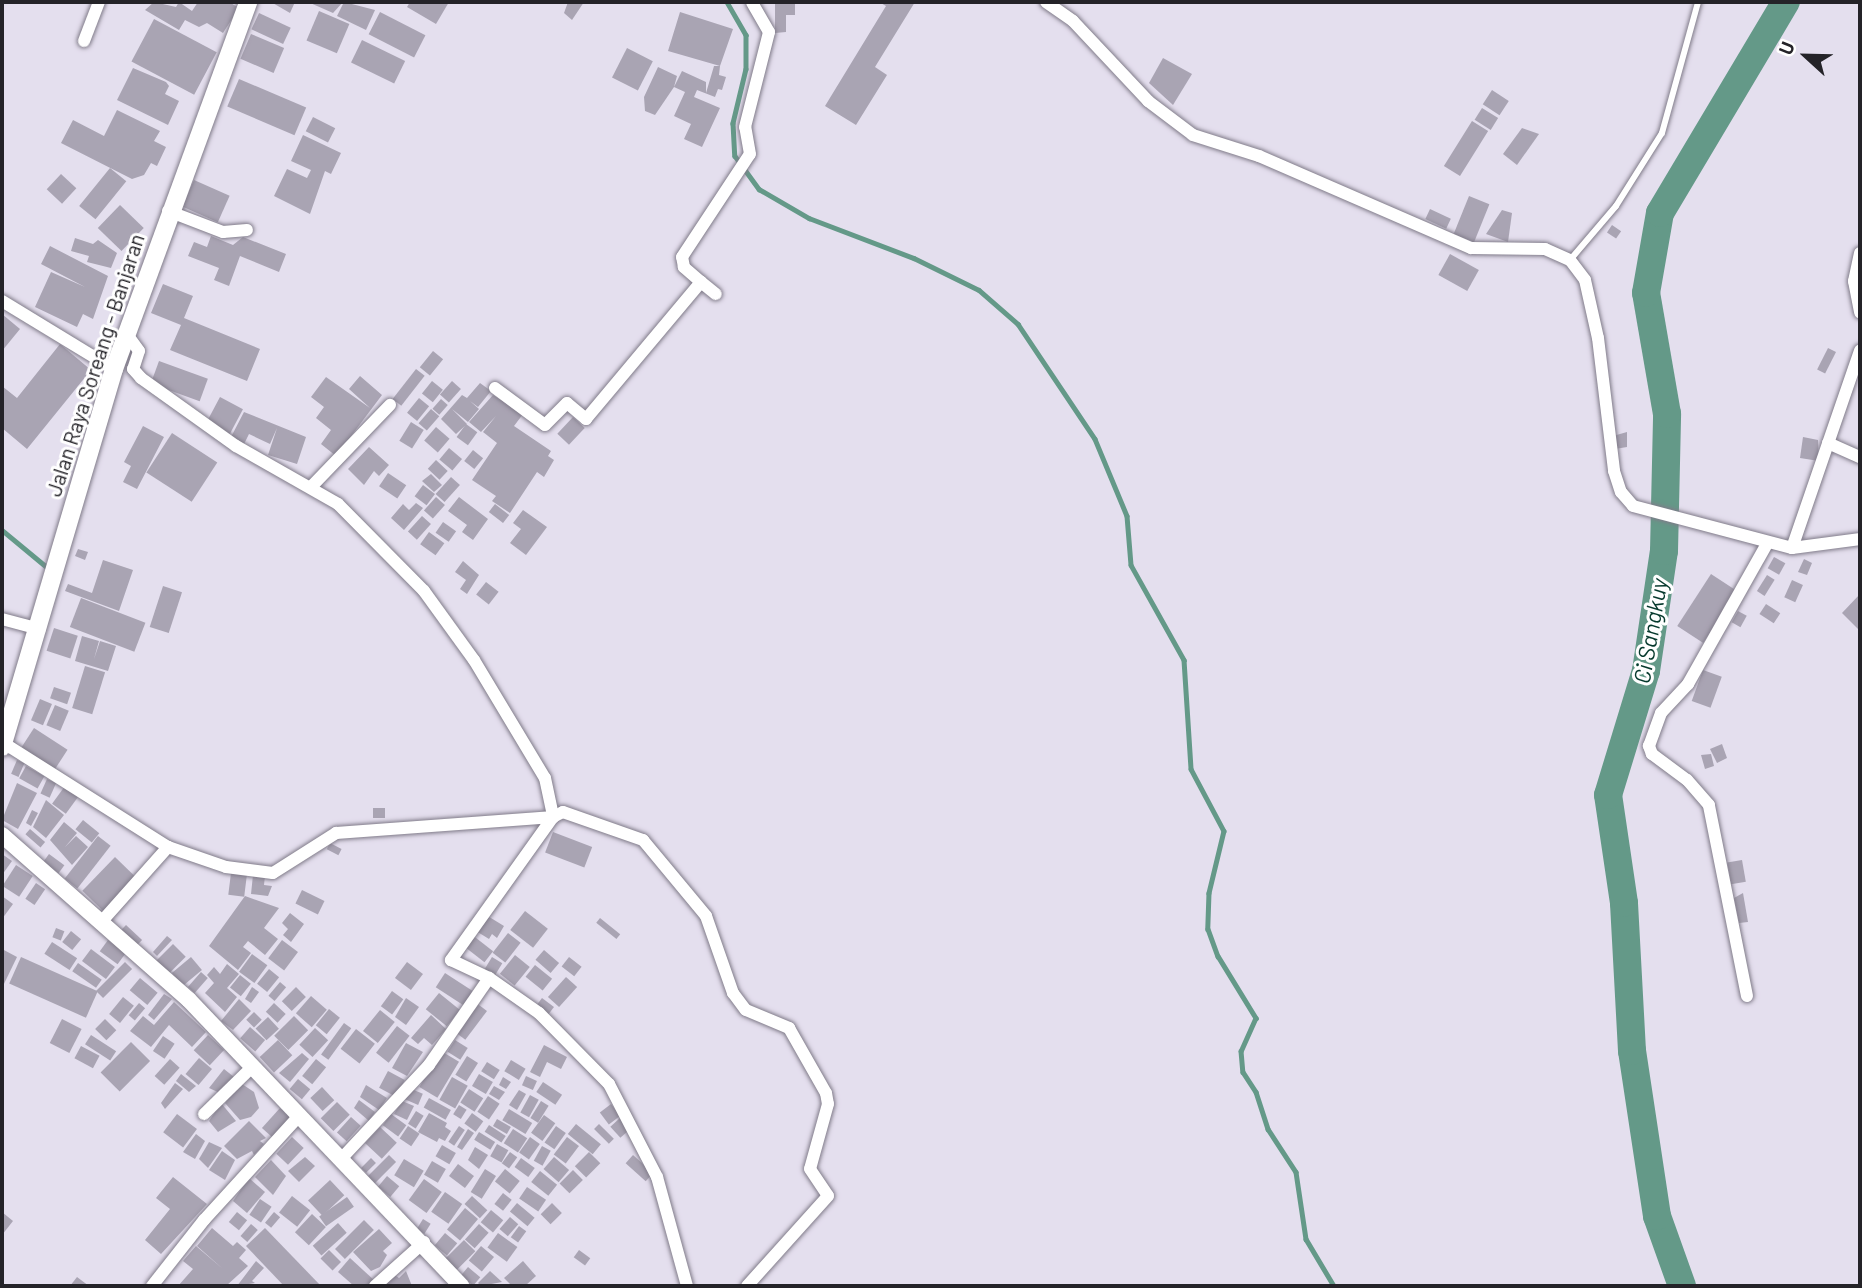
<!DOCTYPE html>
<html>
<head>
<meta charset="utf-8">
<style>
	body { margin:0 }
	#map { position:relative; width:1862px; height:1288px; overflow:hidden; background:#e4dfee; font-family:Barlow,sans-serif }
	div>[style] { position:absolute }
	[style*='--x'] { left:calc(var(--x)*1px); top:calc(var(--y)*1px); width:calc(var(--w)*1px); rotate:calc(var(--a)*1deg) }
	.stream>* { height:4.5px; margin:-2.25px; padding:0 2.25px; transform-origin:2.25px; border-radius:2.25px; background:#649988 }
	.river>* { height:28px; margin:-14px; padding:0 14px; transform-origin:14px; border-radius:14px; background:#649988 }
	.building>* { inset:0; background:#a9a4b3; transform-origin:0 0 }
	.roads { filter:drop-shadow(0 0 2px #807b89) drop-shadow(0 0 2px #807b89) }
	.service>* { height:6px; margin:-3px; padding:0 3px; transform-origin:3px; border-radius:3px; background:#fff }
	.minor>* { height:12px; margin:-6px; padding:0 6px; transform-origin:6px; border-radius:6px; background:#fff }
	.tertiary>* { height:16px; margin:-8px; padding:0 8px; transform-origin:8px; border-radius:8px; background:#fff }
	.secondary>* { height:18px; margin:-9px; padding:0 9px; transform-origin:9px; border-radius:9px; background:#fff }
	span { translate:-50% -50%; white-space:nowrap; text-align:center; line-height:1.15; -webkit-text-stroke:6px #fff; paint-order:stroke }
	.street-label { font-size:21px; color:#242328 }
	.water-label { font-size:23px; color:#06392d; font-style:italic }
	.frame { position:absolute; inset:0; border:4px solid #242328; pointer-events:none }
	.north { position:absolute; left:1771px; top:21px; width:70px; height:70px; -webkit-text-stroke:5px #fff; paint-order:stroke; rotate:292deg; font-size:19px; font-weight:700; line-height:28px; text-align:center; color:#242328 }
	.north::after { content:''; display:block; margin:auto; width:24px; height:32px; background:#242328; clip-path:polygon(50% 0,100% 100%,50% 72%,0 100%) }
</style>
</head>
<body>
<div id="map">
	<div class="stream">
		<div style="--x:727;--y:2;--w:38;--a:60"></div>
		<div style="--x:746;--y:35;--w:34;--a:90"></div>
		<div style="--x:746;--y:69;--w:56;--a:103.5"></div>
		<div style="--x:733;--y:123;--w:33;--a:87"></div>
		<div style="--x:735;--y:156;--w:41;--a:54"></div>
		<div style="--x:759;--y:189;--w:58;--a:30.1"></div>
		<div style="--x:809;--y:218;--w:112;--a:20.9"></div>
		<div style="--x:914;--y:258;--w:72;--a:26.2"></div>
		<div style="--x:979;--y:290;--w:52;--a:41.1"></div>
		<div style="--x:1018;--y:324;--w:138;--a:56.2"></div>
		<div style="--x:1095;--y:439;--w:83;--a:67.4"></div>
		<div style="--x:1127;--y:516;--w:49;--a:85.3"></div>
		<div style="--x:1131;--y:565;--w:109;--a:60.8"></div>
		<div style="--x:1184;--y:660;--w:109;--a:86.3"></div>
		<div style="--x:1191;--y:769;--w:70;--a:62"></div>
		<div style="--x:1224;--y:831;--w:64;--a:103.6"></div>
		<div style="--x:1209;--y:893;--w:36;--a:92"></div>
		<div style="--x:1208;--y:929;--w:29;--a:70"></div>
		<div style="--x:1218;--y:956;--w:73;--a:58.5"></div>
		<div style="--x:1256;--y:1018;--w:36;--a:114"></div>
		<div style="--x:1241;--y:1051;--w:21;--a:85"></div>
		<div style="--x:1243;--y:1072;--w:24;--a:57"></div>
		<div style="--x:1256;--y:1092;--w:39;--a:72"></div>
		<div style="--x:1268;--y:1129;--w:51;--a:56.9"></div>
		<div style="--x:1296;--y:1172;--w:68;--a:81.5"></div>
		<div style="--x:1306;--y:1239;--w:55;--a:59.2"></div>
		<div style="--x:2;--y:530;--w:60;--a:39.6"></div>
	</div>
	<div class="river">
		<div style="--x:1682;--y:1286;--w:74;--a:-109.7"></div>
		<div style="--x:1657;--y:1216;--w:167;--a:-98.6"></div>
		<div style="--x:1632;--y:1051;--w:148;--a:-93.1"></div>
		<div style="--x:1624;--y:903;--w:109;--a:-98.4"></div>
		<div style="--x:1608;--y:795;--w:130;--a:-73"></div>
		<div style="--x:1646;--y:671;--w:121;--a:-81.5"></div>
		<div style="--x:1664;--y:551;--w:137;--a:-88.7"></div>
		<div style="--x:1667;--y:414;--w:123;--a:-99.8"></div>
		<div style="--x:1646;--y:293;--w:81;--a:-80.1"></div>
		<div style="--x:1660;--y:213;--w:246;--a:-59.2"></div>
	</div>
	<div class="building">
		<div style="clip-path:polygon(154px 2px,176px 7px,179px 2px,192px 11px,198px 2px,229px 2px,239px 8px,223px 33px,207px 23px,199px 27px,185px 20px,179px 30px,145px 10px)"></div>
		<div style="clip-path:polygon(271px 2px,295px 2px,290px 13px)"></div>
		<div style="clip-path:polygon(308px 2px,343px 2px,333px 13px)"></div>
		<div style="clip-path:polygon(344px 2px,375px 10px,366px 30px,337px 16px)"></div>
		<div style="clip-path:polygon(410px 2px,449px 2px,436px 24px,407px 7px)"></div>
		<div style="clip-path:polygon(568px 2px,584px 2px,572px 20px,564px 13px)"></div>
		<div style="clip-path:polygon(775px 2px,795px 2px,795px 15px,786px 15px,786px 32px,775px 33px)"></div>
		<div style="clip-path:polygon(879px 2px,915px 2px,875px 67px,887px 75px,856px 125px,825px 106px,886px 6px)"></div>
		<div style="left:319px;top:11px;width:33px;height:32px;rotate:23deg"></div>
		<div style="left:380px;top:12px;width:51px;height:25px;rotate:27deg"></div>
		<div style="clip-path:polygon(680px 12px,733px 29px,720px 66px,719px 75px,726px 77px,722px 90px,718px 89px,715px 97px,697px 90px,694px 97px,720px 108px,702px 147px,684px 139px,691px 124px,674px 116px,685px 92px,674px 87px,655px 115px,645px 111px,644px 97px,658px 67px,677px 76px,674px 87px,682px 71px,706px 82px,706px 93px,714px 66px,720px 66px,668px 51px)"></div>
		<div style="left:259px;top:13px;width:35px;height:18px;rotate:25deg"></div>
		<div style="left:154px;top:19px;width:71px;height:48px;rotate:28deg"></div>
		<div style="left:251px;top:34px;width:36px;height:27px;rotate:23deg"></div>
		<div style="left:362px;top:40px;width:48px;height:25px;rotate:26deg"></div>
		<div style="left:627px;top:48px;width:29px;height:33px;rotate:27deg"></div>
		<div style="clip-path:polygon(1163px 58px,1192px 74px,1173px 105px,1149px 83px)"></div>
		<div style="clip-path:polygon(133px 68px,166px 82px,169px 86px,165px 94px,179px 101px,168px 125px,117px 100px)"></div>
		<div style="left:239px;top:79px;width:73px;height:30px;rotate:23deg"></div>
		<div style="left:1492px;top:90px;width:20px;height:17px;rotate:33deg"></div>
		<div style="left:1482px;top:108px;width:19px;height:14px;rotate:32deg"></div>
		<div style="clip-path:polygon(117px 110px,160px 131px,154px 141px,166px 147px,157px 166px,151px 163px,144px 175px,132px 179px,61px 143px,73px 120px,104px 136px)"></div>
		<div style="left:313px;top:117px;width:25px;height:16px;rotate:27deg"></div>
		<div style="left:1472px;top:121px;width:19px;height:53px;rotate:32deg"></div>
		<div style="clip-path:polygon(1522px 128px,1539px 134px,1517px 165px,1503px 154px)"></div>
		<div style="clip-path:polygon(303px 135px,341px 153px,331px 174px,325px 171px,310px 214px,274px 196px,287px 169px,307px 178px,311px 170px,291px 161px)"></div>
		<div style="left:110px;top:168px;width:21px;height:49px;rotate:39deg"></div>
		<div style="left:61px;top:174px;width:21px;height:21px;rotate:43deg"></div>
		<div style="left:194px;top:180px;width:39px;height:29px;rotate:24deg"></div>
		<div style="left:1469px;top:196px;width:22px;height:41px;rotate:22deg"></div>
		<div style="left:120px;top:205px;width:33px;height:32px;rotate:44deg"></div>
		<div style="left:1430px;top:209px;width:23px;height:11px;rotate:25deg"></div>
		<div style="clip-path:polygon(1502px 210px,1512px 213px,1508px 242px,1486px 234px)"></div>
		<div style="left:1612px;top:225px;width:11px;height:9px;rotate:34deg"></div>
		<div style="clip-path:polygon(211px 236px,233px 245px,243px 237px,286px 254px,279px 272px,240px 256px,229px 286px,214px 280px,219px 268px,188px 256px,194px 242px,207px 247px)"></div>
		<div style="clip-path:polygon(75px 238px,93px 244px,98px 240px,117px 253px,111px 268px,87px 262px,89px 256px,71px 251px)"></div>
		<div style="clip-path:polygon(50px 246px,108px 276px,93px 319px,83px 314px,77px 327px,35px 307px,51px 272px,85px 287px,41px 264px)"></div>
		<div style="left:1450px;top:254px;width:33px;height:24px;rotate:29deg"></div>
		<div style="clip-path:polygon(163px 284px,193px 296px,184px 318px,260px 349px,247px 381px,170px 350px,181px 325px,151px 313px)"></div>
		<div style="clip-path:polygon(2px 314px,20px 329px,2px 351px)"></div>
		<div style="clip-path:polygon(60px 344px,91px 370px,27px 449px,2px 428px,2px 386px,17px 398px)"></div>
		<div style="left:1828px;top:348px;width:9px;height:24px;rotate:27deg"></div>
		<div style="left:433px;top:351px;width:13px;height:21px;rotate:39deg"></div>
		<div style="left:159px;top:361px;width:52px;height:24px;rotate:20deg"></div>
		<div style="left:416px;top:369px;width:11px;height:38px;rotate:38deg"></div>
		<div style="clip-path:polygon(360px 376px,382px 395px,336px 456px,321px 444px,331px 430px,316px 418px,324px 407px,311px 397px,326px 377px,370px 408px,349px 389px)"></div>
		<div style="left:432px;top:381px;width:14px;height:16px;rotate:39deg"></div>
		<div style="left:452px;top:381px;width:12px;height:18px;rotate:42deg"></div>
		<div style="clip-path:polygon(480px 383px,491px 391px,478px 407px,470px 401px,479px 409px,468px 422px,452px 409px,467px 424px,456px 434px,441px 419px,462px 395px,467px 398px)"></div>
		<div style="clip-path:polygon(493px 395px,523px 414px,514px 426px,551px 451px,548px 456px,554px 460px,544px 477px,537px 472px,510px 513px,492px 501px,496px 496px,472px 480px,497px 443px,483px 432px,496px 416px,481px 432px,469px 422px)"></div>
		<div style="left:220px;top:397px;width:26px;height:30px;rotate:28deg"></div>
		<div style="left:419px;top:398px;width:13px;height:19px;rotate:39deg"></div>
		<div style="left:441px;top:399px;width:9px;height:13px;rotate:41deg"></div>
		<div style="left:431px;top:409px;width:11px;height:19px;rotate:41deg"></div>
		<div style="clip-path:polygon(244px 412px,306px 437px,297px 464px,268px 455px,277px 428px,270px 444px,249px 434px,244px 444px,231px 437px)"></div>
		<div style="left:573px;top:417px;width:16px;height:23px;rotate:43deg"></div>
		<div style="left:411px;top:422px;width:15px;height:22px;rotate:32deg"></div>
		<div style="left:466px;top:424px;width:14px;height:16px;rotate:36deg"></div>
		<div style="clip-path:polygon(143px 426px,164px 437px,137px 489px,123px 482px,131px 466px,124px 462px)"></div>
		<div style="left:436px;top:427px;width:18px;height:18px;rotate:41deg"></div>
		<div style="clip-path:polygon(1627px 432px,1627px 447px,1615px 449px,1613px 436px)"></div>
		<div style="left:172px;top:433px;width:54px;height:47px;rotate:33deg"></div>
		<div style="clip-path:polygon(1803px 437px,1818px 440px,1819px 461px,1800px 458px)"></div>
		<div style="clip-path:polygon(369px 447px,389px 465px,379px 476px,374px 471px,364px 485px,348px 469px)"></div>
		<div style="left:449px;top:448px;width:17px;height:15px;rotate:40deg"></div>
		<div style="left:473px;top:450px;width:13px;height:14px;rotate:39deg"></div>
		<div style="left:436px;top:460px;width:16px;height:12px;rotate:43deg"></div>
		<div style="left:388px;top:473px;width:22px;height:16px;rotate:34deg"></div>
		<div style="clip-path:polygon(431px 474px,442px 485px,434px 492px,422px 481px)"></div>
		<div style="left:451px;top:477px;width:12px;height:23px;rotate:42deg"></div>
		<div style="left:423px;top:485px;width:15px;height:14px;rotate:37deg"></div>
		<div style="left:436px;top:497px;width:12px;height:18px;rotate:42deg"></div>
		<div style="clip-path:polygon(459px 497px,488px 519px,473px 540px,462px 532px,467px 525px,448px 511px)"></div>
		<div style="clip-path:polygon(416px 503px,423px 508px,404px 530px,391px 518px,403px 504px,409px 510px)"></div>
		<div style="left:495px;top:504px;width:18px;height:10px;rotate:38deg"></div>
		<div style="clip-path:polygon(523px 510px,547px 527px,526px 555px,510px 543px,521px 529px,513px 523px)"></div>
		<div style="left:422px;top:516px;width:12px;height:21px;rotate:42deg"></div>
		<div style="left:443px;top:522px;width:16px;height:13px;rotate:35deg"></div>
		<div style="left:429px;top:532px;width:19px;height:15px;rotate:36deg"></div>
		<div style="clip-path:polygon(78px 549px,88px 552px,85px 560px,75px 556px)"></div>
		<div style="left:1774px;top:557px;width:13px;height:13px;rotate:29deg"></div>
		<div style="clip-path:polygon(1804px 559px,1812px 563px,1807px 575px,1798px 572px)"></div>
		<div style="clip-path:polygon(103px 560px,133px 570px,119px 611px,65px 591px,68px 584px,92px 593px)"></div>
		<div style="clip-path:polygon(463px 561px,479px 575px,467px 594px,460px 589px,466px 580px,455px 572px)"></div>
		<div style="left:1711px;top:574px;width:31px;height:62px;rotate:33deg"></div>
		<div style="left:1767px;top:575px;width:9px;height:19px;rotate:32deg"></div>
		<div style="left:1792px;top:580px;width:12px;height:19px;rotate:24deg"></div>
		<div style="left:486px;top:582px;width:16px;height:16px;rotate:38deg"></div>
		<div style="left:163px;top:586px;width:20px;height:43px;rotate:18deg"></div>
		<div style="clip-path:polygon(1860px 594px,1860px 627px,1858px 629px,1842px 613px)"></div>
		<div style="left:81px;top:598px;width:69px;height:31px;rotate:21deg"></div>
		<div style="left:1766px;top:604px;width:17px;height:12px;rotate:33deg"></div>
		<div style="left:1738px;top:611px;width:10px;height:13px;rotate:29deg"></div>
		<div style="left:54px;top:628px;width:25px;height:24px;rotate:18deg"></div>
		<div style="clip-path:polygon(82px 636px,99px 641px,94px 659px,100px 641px,116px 646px,108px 671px,75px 661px)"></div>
		<div style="left:85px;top:666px;width:21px;height:44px;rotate:17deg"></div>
		<div style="left:1703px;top:670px;width:20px;height:33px;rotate:20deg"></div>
		<div style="left:54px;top:687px;width:18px;height:12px;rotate:19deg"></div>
		<div style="left:40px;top:699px;width:13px;height:23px;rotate:23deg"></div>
		<div style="left:55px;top:705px;width:15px;height:22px;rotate:23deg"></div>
		<div style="left:34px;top:728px;width:40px;height:25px;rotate:33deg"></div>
		<div style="clip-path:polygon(1722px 744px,1727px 758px,1717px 763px,1710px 749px)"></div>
		<div style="clip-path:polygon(1711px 754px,1714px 766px,1705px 769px,1701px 755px)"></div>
		<div style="left:17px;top:760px;width:8px;height:15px;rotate:23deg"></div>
		<div style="left:26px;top:766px;width:21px;height:14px;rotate:29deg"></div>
		<div style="left:47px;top:779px;width:10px;height:16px;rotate:24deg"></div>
		<div style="clip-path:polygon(17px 783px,37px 793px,18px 829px,2px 820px)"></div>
		<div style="left:65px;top:786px;width:17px;height:22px;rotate:36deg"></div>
		<div style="clip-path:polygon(46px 800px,64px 815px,46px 838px,33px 827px)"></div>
		<div style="left:385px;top:808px;width:10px;height:12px;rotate:90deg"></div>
		<div style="clip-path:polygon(32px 810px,38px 813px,31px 826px,26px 823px)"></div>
		<div style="left:83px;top:820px;width:21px;height:12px;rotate:39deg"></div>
		<div style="clip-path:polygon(64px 822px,77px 833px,65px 847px,76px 836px,88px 847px,72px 865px,50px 840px)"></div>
		<div style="left:30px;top:829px;width:20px;height:7px;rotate:41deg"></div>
		<div style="left:553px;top:832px;width:42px;height:22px;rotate:21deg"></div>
		<div style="left:98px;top:836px;width:16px;height:54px;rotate:38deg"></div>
		<div style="left:330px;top:843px;width:13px;height:7px;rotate:27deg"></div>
		<div style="clip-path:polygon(2px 854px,12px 861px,2px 875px)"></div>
		<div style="left:49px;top:854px;width:19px;height:10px;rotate:36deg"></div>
		<div style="left:115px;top:857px;width:29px;height:47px;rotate:44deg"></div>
		<div style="left:1742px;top:860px;width:22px;height:15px;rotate:80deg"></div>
		<div style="left:16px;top:865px;width:20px;height:25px;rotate:33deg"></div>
		<div style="left:231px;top:873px;width:16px;height:22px;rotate:7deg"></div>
		<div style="clip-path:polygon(253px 875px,265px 876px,264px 885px,272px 886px,268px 896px,251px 894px)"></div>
		<div style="left:36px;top:883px;width:11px;height:19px;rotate:34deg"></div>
		<div style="left:302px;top:890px;width:25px;height:15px;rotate:26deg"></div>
		<div style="clip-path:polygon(1743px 893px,1748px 922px,1739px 923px,1734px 898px)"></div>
		<div style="clip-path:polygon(2px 896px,13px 904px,2px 919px)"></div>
		<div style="clip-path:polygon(245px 896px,279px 908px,264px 928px,278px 939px,265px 955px,248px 941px,243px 947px,251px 953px,238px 970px,209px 946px)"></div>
		<div style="left:525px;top:911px;width:29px;height:24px;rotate:38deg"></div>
		<div style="clip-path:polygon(290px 913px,304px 924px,291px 942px,283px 935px,288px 929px,282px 923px)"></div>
		<div style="clip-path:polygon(486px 915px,504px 926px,497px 938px,492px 934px,489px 939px,476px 931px)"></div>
		<div style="left:600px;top:918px;width:26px;height:6px;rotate:39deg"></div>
		<div style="left:126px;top:925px;width:22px;height:7px;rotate:43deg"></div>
		<div style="left:56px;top:928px;width:9px;height:10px;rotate:21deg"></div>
		<div style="left:71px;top:931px;width:13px;height:14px;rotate:39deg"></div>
		<div style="left:508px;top:933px;width:16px;height:25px;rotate:38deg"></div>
		<div style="left:471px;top:934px;width:28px;height:14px;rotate:38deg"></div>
		<div style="clip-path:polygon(167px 936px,172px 940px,157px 956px,153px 952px)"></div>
		<div style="left:108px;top:940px;width:22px;height:14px;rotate:36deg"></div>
		<div style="left:282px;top:940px;width:20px;height:23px;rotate:37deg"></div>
		<div style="left:52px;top:942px;width:30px;height:14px;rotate:33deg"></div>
		<div style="left:173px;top:944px;width:18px;height:24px;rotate:45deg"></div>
		<div style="clip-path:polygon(2px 949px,17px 957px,2px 988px)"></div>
		<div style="left:91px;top:949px;width:30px;height:15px;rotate:37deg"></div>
		<div style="left:544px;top:950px;width:20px;height:13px;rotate:41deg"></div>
		<div style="left:252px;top:954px;width:19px;height:22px;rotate:36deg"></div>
		<div style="left:515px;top:955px;width:19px;height:24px;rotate:39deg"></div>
		<div style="left:21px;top:957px;width:84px;height:29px;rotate:24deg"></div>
		<div style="left:191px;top:957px;width:17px;height:25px;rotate:50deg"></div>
		<div style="left:492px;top:957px;width:12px;height:15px;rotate:31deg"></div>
		<div style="left:569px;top:957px;width:16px;height:12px;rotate:38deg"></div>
		<div style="left:125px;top:962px;width:10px;height:41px;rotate:45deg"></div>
		<div style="left:407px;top:962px;width:20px;height:20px;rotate:37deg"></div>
		<div style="left:78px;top:963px;width:29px;height:10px;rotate:35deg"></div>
		<div style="clip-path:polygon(227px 964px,239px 974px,227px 988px,237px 997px,225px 1012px,205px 993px,214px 983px,207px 975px,214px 967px,220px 974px)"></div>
		<div style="left:535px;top:965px;width:22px;height:15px;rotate:39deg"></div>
		<div style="left:269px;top:969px;width:13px;height:19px;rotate:39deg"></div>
		<div style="left:201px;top:972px;width:9px;height:20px;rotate:41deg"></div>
		<div style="left:445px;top:973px;width:33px;height:17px;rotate:33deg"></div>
		<div style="left:240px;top:975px;width:14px;height:16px;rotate:39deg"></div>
		<div style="left:566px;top:977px;width:15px;height:27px;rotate:42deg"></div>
		<div style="left:140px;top:978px;width:23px;height:16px;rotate:40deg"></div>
		<div style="left:280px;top:982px;width:8px;height:18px;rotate:40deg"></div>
		<div style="clip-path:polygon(252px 987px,259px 992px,251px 1003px,245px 999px)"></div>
		<div style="left:296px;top:987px;width:14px;height:20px;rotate:45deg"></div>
		<div style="left:392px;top:991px;width:14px;height:19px;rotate:36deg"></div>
		<div style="left:439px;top:993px;width:27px;height:21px;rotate:39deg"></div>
		<div style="clip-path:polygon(164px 994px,172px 999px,154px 1020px,148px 1015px)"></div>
		<div style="left:311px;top:996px;width:21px;height:23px;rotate:41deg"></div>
		<div style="left:123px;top:997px;width:14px;height:22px;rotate:39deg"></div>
		<div style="clip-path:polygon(406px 998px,419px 1007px,406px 1025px,395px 1017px)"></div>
		<div style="left:542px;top:998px;width:15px;height:11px;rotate:37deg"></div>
		<div style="clip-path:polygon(239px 999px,251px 1011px,233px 1030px,221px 1021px)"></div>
		<div style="clip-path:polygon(174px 1002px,206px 1032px,192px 1047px,169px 1025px,151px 1047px,130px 1031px,143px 1016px,154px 1025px)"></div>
		<div style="left:475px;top:1002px;width:15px;height:36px;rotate:37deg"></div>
		<div style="left:139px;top:1003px;width:8px;height:16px;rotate:40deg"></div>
		<div style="left:274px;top:1003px;width:16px;height:12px;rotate:43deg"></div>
		<div style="left:329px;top:1009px;width:14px;height:21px;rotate:39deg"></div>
		<div style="left:380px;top:1010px;width:19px;height:27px;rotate:39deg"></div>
		<div style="left:254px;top:1012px;width:11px;height:11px;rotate:45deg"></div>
		<div style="clip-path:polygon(431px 1015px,446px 1029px,432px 1045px,424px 1038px,418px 1044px,411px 1038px)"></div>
		<div style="left:294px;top:1016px;width:20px;height:28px;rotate:45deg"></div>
		<div style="left:268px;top:1017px;width:16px;height:17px;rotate:47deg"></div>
		<div style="left:62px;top:1019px;width:22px;height:27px;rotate:27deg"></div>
		<div style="left:105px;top:1019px;width:16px;height:14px;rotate:45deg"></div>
		<div style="left:344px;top:1023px;width:9px;height:39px;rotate:36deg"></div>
		<div style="left:397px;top:1026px;width:16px;height:34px;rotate:38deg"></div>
		<div style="left:250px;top:1027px;width:20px;height:15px;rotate:41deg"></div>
		<div style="left:315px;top:1028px;width:18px;height:23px;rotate:43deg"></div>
		<div style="left:356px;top:1029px;width:24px;height:25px;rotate:38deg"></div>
		<div style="left:91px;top:1035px;width:30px;height:11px;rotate:33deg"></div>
		<div style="left:208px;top:1035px;width:22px;height:21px;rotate:43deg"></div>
		<div style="left:163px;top:1036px;width:14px;height:18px;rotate:34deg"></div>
		<div style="left:278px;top:1040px;width:21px;height:25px;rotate:47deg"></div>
		<div style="left:455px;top:1040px;width:15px;height:14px;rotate:32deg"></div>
		<div style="left:131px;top:1042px;width:27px;height:43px;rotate:45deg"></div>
		<div style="clip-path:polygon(406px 1043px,423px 1052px,407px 1076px,392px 1068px)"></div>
		<div style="clip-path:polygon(544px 1045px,567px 1057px,561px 1069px,547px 1062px,540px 1077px,530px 1072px)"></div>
		<div style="left:81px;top:1046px;width:21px;height:14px;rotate:28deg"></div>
		<div style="left:441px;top:1051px;width:21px;height:42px;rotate:31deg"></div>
		<div style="clip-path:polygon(302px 1053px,309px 1059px,290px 1082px,279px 1073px)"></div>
		<div style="left:467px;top:1056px;width:13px;height:22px;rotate:32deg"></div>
		<div style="left:199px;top:1058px;width:17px;height:21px;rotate:40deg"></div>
		<div style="left:170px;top:1059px;width:13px;height:23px;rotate:42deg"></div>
		<div style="left:316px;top:1059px;width:13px;height:22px;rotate:39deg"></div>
		<div style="left:511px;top:1060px;width:17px;height:13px;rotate:31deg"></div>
		<div style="left:487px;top:1062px;width:15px;height:11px;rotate:32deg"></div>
		<div style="clip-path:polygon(224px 1069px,234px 1077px,222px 1094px,209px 1088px)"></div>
		<div style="left:388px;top:1071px;width:19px;height:19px;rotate:28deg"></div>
		<div style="clip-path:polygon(181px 1074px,196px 1086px,189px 1092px,176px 1081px)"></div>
		<div style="left:479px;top:1074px;width:16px;height:14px;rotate:30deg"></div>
		<div style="left:526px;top:1076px;width:12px;height:10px;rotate:24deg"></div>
		<div style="left:452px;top:1077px;width:18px;height:26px;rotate:29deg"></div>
		<div style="clip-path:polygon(503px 1077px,511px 1082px,506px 1089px,499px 1085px)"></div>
		<div style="left:298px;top:1079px;width:16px;height:13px;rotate:40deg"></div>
		<div style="clip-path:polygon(239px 1082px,254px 1092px,259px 1108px,251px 1117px,240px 1120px,225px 1103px)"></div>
		<div style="left:543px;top:1082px;width:23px;height:12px;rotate:34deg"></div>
		<div style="clip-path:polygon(175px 1083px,183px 1089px,165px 1109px,161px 1103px)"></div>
		<div style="clip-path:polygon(366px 1085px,387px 1098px,379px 1110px,360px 1097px)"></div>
		<div style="clip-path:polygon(494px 1086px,505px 1092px,499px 1100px,489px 1094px)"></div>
		<div style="left:322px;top:1087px;width:18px;height:16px;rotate:47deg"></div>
		<div style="left:409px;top:1088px;width:15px;height:12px;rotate:23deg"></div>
		<div style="left:469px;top:1089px;width:17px;height:16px;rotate:33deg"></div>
		<div style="clip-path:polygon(519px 1090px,526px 1094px,517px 1110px,509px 1105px)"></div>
		<div style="left:530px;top:1095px;width:10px;height:20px;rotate:29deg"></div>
		<div style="left:488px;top:1096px;width:14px;height:19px;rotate:34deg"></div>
		<div style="left:429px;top:1098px;width:25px;height:11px;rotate:29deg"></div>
		<div style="clip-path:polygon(359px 1100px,375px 1112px,369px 1121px,354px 1108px)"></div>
		<div style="clip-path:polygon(402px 1101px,414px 1106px,407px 1120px,394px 1114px)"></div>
		<div style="left:541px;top:1101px;width:9px;height:20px;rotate:32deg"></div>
		<div style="left:337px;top:1102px;width:18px;height:23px;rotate:45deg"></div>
		<div style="clip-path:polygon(221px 1103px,236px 1121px,218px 1132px,209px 1121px)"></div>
		<div style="left:611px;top:1104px;width:15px;height:14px;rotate:53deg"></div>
		<div style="left:459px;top:1105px;width:9px;height:11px;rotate:32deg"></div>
		<div style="left:280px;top:1108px;width:15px;height:27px;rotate:42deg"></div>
		<div style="left:509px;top:1109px;width:27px;height:13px;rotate:31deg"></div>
		<div style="left:416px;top:1111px;width:9px;height:15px;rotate:32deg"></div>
		<div style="clip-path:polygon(429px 1113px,447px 1123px,445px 1127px,451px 1131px,445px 1141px,439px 1138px,437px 1142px,418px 1132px)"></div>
		<div style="left:472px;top:1113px;width:14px;height:13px;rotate:36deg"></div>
		<div style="left:177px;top:1114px;width:25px;height:23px;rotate:37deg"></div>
		<div style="left:391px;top:1114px;width:19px;height:14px;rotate:36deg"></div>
		<div style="left:544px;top:1115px;width:14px;height:22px;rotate:36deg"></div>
		<div style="left:351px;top:1117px;width:13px;height:21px;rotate:42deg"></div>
		<div style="left:620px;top:1118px;width:15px;height:13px;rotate:48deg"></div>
		<div style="left:497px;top:1119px;width:16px;height:8px;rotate:30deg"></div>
		<div style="clip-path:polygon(249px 1121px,266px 1138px,260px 1141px,264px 1144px,254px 1155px,252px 1151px,237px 1159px,224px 1146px)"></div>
		<div style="left:576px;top:1124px;width:32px;height:13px;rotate:39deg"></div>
		<div style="left:599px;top:1124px;width:21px;height:7px;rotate:45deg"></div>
		<div style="left:489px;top:1125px;width:20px;height:8px;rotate:33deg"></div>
		<div style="left:408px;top:1126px;width:14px;height:15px;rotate:34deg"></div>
		<div style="left:459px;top:1126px;width:7px;height:19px;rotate:34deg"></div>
		<div style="left:556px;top:1126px;width:12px;height:20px;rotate:35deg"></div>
		<div style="left:380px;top:1127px;width:23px;height:22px;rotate:43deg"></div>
		<div style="clip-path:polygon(468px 1129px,474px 1133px,462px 1150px,457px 1147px)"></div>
		<div style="left:513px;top:1129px;width:17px;height:17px;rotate:33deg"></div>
		<div style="left:479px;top:1132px;width:19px;height:9px;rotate:32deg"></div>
		<div style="clip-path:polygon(196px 1134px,205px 1141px,195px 1159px,183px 1152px)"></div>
		<div style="left:292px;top:1137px;width:16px;height:23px;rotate:43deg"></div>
		<div style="left:530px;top:1137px;width:12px;height:19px;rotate:35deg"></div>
		<div style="left:567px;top:1137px;width:15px;height:22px;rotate:37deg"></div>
		<div style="clip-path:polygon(209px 1142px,222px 1148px,208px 1168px,199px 1159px)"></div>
		<div style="left:497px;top:1144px;width:13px;height:14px;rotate:29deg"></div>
		<div style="left:442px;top:1145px;width:16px;height:13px;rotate:30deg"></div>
		<div style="left:542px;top:1146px;width:10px;height:17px;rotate:29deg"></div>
		<div style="clip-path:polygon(475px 1147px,488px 1155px,479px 1169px,468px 1160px)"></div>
		<div style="clip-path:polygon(222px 1151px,235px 1160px,225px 1180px,209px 1170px)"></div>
		<div style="left:510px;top:1152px;width:9px;height:14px;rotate:36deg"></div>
		<div style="left:589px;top:1152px;width:16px;height:20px;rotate:45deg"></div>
		<div style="left:389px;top:1155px;width:10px;height:30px;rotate:45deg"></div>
		<div style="left:633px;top:1155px;width:27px;height:11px;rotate:42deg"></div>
		<div style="clip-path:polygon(305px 1157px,315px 1166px,299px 1182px,288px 1171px)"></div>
		<div style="left:554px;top:1157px;width:20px;height:16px;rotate:41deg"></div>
		<div style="left:371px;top:1158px;width:7px;height:14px;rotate:45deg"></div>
		<div style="left:521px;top:1158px;width:17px;height:11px;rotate:36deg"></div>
		<div style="left:404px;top:1159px;width:23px;height:19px;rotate:31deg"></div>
		<div style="clip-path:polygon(271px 1160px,286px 1176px,273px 1195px,255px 1177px)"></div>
		<div style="left:432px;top:1161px;width:16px;height:16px;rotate:30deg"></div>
		<div style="left:458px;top:1164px;width:20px;height:15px;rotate:37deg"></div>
		<div style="left:485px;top:1169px;width:13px;height:27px;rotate:32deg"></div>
		<div style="left:505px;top:1169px;width:19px;height:16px;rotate:39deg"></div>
		<div style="left:573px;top:1170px;width:14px;height:19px;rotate:45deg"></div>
		<div style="left:540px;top:1171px;width:22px;height:14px;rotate:39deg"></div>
		<div style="left:387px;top:1176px;width:16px;height:14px;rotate:40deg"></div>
		<div style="clip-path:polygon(173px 1177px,207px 1204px,161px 1254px,145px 1240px,170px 1209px,156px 1198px)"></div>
		<div style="clip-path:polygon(249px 1178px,265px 1192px,247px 1213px,233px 1201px)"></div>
		<div style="left:424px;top:1179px;width:22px;height:26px;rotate:36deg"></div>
		<div style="left:330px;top:1180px;width:21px;height:30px;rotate:47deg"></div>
		<div style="left:527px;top:1187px;width:23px;height:14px;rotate:34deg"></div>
		<div style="left:445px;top:1192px;width:21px;height:24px;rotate:35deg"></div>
		<div style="left:503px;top:1193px;width:11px;height:14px;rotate:38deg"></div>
		<div style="left:292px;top:1196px;width:23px;height:21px;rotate:38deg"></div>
		<div style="left:472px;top:1196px;width:21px;height:11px;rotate:43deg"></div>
		<div style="left:347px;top:1197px;width:12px;height:34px;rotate:55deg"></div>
		<div style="left:260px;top:1199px;width:14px;height:19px;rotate:34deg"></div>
		<div style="left:517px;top:1203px;width:23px;height:11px;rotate:40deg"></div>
		<div style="left:552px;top:1203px;width:14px;height:16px;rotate:45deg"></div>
		<div style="left:465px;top:1208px;width:17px;height:28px;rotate:40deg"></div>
		<div style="left:491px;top:1210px;width:16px;height:16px;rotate:40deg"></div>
		<div style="clip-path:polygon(2px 1212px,13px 1221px,2px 1235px)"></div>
		<div style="left:237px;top:1212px;width:13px;height:13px;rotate:39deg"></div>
		<div style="left:274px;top:1212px;width:8px;height:14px;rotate:40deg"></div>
		<div style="left:312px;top:1214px;width:19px;height:25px;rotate:43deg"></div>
		<div style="left:510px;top:1217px;width:11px;height:16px;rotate:41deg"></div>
		<div style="left:423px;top:1219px;width:9px;height:12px;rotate:32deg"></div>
		<div style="left:364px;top:1220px;width:14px;height:41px;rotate:45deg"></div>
		<div style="left:338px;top:1223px;width:13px;height:34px;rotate:48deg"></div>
		<div style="left:251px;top:1224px;width:9px;height:16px;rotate:41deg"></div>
		<div style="left:479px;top:1224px;width:13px;height:21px;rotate:42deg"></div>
		<div style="left:519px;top:1226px;width:9px;height:14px;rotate:36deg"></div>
		<div style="clip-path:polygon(212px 1228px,233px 1246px,237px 1242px,246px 1250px,239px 1258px,248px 1266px,226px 1286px,178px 1286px,193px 1269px,183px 1261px,196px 1246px,223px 1269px,197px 1246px)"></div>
		<div style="clip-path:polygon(265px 1228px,321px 1286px,284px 1286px,246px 1246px)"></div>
		<div style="clip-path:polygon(379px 1229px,392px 1243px,383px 1251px,387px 1255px,380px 1267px,371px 1271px,353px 1252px)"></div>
		<div style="left:445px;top:1233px;width:16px;height:16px;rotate:40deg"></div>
		<div style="left:498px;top:1233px;width:24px;height:18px;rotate:36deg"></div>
		<div style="left:464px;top:1240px;width:16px;height:27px;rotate:45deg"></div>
		<div style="left:481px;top:1246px;width:17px;height:19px;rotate:40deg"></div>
		<div style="left:329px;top:1250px;width:17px;height:12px;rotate:45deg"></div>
		<div style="left:579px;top:1250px;width:14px;height:9px;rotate:36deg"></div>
		<div style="clip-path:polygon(350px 1258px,375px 1281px,371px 1286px,354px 1286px,338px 1272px)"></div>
		<div style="clip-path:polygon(256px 1261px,264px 1268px,252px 1281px,255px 1283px,237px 1286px)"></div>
		<div style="clip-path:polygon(523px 1261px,536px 1276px,525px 1286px,512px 1286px,504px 1278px)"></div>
		<div style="left:468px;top:1267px;width:16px;height:11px;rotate:40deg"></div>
		<div style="clip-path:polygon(406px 1271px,412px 1286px,381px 1286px,392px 1273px,399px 1278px)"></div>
		<div style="clip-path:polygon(490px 1271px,502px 1282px,481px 1286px,478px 1283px)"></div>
		<div style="clip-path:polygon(77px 1277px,89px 1286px,70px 1286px)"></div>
	</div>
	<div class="roads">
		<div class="service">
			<div style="--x:1570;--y:260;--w:71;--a:-49.6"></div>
			<div style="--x:1616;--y:206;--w:86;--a:-57.8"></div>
			<div style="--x:1662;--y:133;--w:136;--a:-74.6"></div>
		</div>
		<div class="minor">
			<div style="--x:1046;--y:2;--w:33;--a:35"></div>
			<div style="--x:1073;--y:21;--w:110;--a:46.8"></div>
			<div style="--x:1148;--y:101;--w:56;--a:37.1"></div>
			<div style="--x:1193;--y:135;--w:69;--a:17.7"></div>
			<div style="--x:1259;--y:156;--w:231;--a:23.5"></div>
			<div style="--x:1471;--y:248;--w:74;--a:0.8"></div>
			<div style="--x:1545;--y:249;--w:27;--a:24"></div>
			<div style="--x:1570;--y:260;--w:25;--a:53"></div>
			<div style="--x:1585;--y:280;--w:59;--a:77.4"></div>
			<div style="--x:1598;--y:338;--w:134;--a:83.1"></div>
			<div style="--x:1614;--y:471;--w:22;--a:72"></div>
			<div style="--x:1621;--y:492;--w:18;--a:49"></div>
			<div style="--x:1633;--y:506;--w:164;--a:14.8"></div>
			<div style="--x:1792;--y:548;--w:69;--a:-7.5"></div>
			<div style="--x:84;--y:41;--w:42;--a:-69"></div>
			<div style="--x:168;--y:211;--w:59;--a:20.9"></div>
			<div style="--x:223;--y:232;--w:24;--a:-5"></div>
			<div style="--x:1860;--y:253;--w:29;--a:102"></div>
			<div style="--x:1854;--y:281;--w:32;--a:79"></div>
			<div style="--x:701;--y:282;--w:19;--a:39"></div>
			<div style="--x:2;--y:301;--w:131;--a:31.3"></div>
			<div style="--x:126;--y:333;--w:22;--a:54"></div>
			<div style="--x:139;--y:351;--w:19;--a:108"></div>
			<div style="--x:133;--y:369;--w:12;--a:48"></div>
			<div style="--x:141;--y:378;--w:117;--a:35.6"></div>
			<div style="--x:236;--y:446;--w:117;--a:29.6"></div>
			<div style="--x:338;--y:504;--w:122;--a:45.3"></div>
			<div style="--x:424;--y:591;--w:85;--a:54.1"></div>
			<div style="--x:474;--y:660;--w:138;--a:59"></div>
			<div style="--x:545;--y:778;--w:40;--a:78"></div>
			<div style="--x:553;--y:817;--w:176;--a:125.5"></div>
			<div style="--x:451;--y:960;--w:42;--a:25.3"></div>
			<div style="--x:489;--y:978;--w:61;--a:35"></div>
			<div style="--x:539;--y:1013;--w:100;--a:45.4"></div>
			<div style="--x:609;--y:1084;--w:105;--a:62.7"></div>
			<div style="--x:657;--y:1177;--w:113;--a:74.6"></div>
			<div style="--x:495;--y:388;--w:62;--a:36.5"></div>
			<div style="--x:545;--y:425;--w:31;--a:-45"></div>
			<div style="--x:567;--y:403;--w:25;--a:40"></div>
			<div style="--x:586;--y:419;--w:179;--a:-50"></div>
			<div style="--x:701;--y:282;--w:23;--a:-139"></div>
			<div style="--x:684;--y:267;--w:10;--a:-101"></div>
			<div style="--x:682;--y:257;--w:123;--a:-56.6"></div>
			<div style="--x:750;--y:154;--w:27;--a:-100"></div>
			<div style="--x:745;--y:127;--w:98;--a:-75.8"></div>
			<div style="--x:769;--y:32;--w:34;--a:-120"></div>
			<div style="--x:1828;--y:443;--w:35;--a:24"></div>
			<div style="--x:311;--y:487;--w:114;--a:-46.1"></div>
			<div style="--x:1792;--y:548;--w:209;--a:-71"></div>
			<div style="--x:2;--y:619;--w:39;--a:15"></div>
			<div style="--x:2;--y:742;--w:196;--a:32.3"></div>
			<div style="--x:168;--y:847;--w:61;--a:19"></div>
			<div style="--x:226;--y:867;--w:47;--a:7.3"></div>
			<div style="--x:273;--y:873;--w:75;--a:-32.4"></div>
			<div style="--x:336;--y:833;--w:218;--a:-4.2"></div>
			<div style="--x:553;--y:817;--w:11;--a:-27"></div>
			<div style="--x:563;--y:812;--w:85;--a:19.3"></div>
			<div style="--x:643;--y:840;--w:99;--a:50.3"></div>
			<div style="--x:706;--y:916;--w:82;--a:70.7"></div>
			<div style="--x:733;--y:993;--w:21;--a:53"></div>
			<div style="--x:746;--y:1010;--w:47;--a:22.7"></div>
			<div style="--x:789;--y:1028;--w:75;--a:60.4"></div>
			<div style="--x:826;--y:1093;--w:11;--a:80"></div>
			<div style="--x:828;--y:1104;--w:67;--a:105.5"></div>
			<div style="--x:810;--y:1169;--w:32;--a:56"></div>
			<div style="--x:828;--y:1196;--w:121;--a:132"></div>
			<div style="--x:103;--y:920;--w:98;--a:-48.3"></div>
			<div style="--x:1747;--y:996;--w:195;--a:-101.3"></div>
			<div style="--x:1709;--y:805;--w:33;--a:-131"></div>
			<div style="--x:1687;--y:780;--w:44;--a:-143.4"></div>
			<div style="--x:1652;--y:754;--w:9;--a:-111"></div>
			<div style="--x:1649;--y:746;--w:35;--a:-70"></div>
			<div style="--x:1661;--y:713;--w:40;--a:-47"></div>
			<div style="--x:1688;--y:684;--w:161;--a:-60.6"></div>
			<div style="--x:204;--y:1114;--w:67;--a:-44.4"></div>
			<div style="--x:341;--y:1159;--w:129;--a:-46.9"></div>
			<div style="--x:429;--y:1065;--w:106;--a:-55.4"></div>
			<div style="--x:152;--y:1286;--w:84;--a:-51.8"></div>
			<div style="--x:204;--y:1220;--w:141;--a:-47.6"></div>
			<div style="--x:375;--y:1286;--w:66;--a:-41.9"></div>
		</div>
		<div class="tertiary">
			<div style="--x:2;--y:835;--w:249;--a:41.4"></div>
			<div style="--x:189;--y:1000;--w:395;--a:46.4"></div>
		</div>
		<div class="secondary">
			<div style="--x:2;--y:747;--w:394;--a:-73.5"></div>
			<div style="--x:114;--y:369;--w:391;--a:-69.9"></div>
		</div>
	</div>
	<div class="street-label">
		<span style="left:95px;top:365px;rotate:-72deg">Jalan Raya Soreang - Banjaran</span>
	</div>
	<div class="water-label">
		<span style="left:1650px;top:631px;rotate:-80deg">Ci Sangkuy</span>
	</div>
	<div class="frame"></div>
	<div class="north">U</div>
</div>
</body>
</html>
